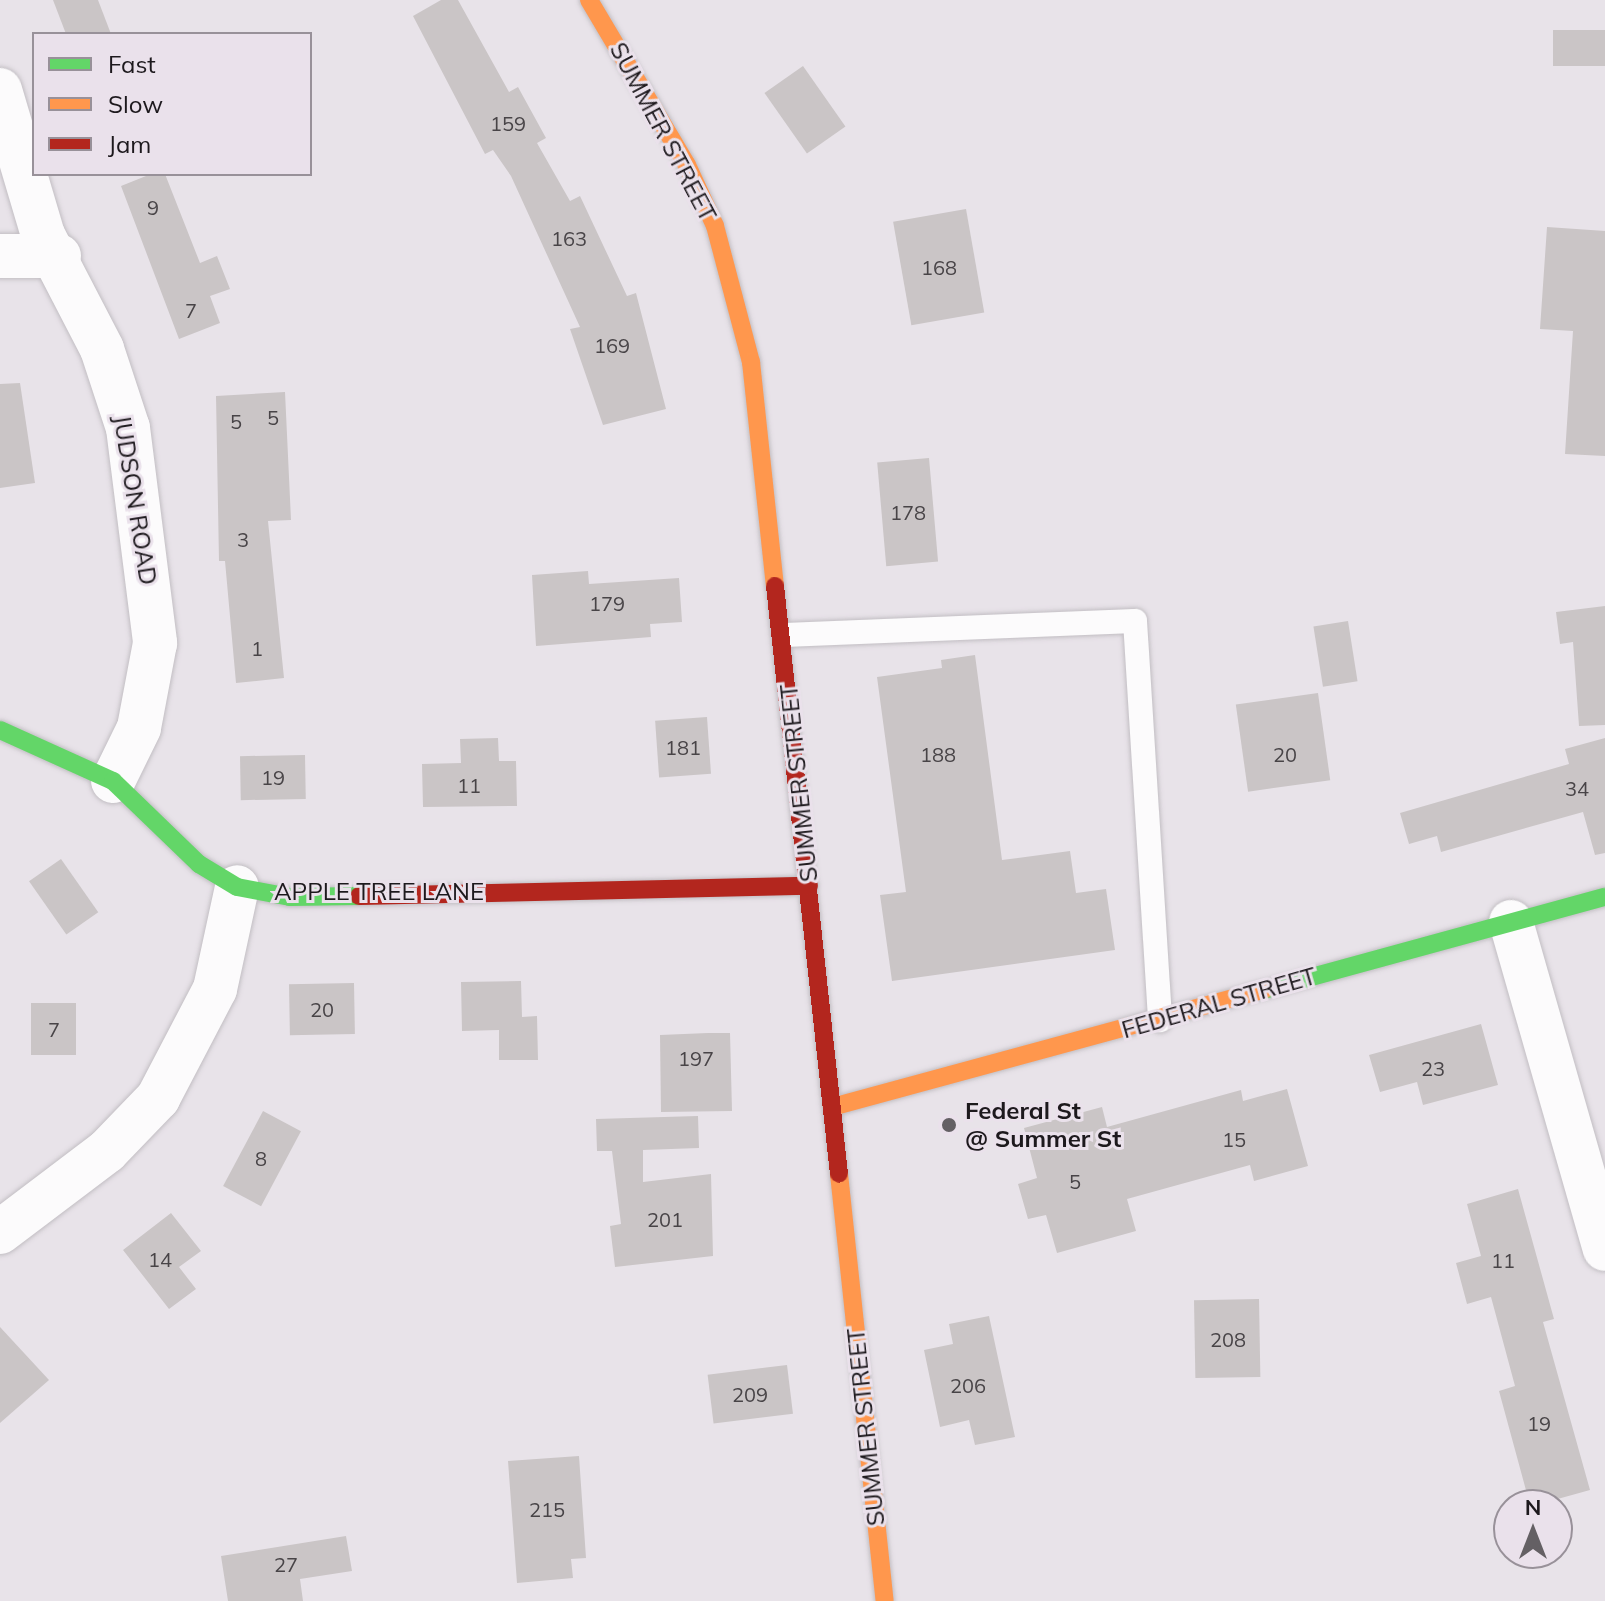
<!DOCTYPE html>
<html>
<head>
<meta charset="utf-8">
<style>
	body { margin:0 }
	#map { position:relative; width:1605px; height:1601px; overflow:hidden; background:#e8e3e9; font-family:Mulish,sans-serif }
	div>[style] { position:absolute }
	[style*='--x'] { left:calc(var(--x)*1px); top:calc(var(--y)*1px); width:calc(var(--w)*1px); rotate:calc(var(--a)*1deg) }
	.building>* { inset:0; background:#cac5c6; transform-origin:0 0 }
	.roads { filter:drop-shadow(0 0 2px #c2bec3) drop-shadow(0 0 2px #c2bec3) }
	.lane>* { height:24px; margin:-12px; padding:0 12px; transform-origin:12px; border-radius:12px; background:#fcfbfc }
	.street>* { height:44px; margin:-22px; padding:0 22px; transform-origin:22px; border-radius:22px; background:#fcfbfc }
	.fast>* { height:18px; margin:-9px; padding:0 9px; transform-origin:9px; border-radius:9px; background:#63d668 }
	.slow>* { height:18px; margin:-9px; padding:0 9px; transform-origin:9px; border-radius:9px; background:#ff974d }
	.jam>* { height:18px; margin:-9px; padding:0 9px; transform-origin:9px; border-radius:9px; background:#b3261e }
	.dots>* { width:22px; height:22px; translate:-50% -50%; box-sizing:border-box; border:4px solid #eae1eb; border-radius:50% }
	span { translate:-50% -50%; white-space:nowrap; text-align:center; line-height:1.15; -webkit-text-stroke:6px #eae1eb; paint-order:stroke }
	.number-label { font-size:20px; color:#484447 }
	.number-label span { -webkit-text-stroke-width:0 }
	.street-label { font-size:24px; color:#1d191d }
	.poi-label { font-size:24px; color:#1d191d; font-weight:700 }
	.left { translate:0 -50%; text-align:left }
	.legend { position:absolute; left:32px; top:32px; width:280px; height:144px; box-sizing:border-box; background:#eae1eb; border:2px solid #989199; margin:0; padding:10px 14px; list-style:none; font-size:24px; color:#1d191d }
	.legend li { display:flex; align-items:center; gap:16px; height:40px }
	.legend b { width:40px; border:2px solid #989199 }
	.north { position:absolute; left:1493px; top:1489px; width:80px; height:80px; box-sizing:border-box; background:#eae1eb; border:2px solid #989199; border-radius:50%; rotate:0deg; font-size:22px; font-weight:700; line-height:32px; text-align:center; color:#1d191d }
	.north::after { content:''; display:block; margin:auto; width:28px; height:36px; background:#646064; clip-path:polygon(50% 0,100% 100%,50% 72%,0 100%) }
</style>
</head>
<body>
<div id="map">
	<div class="building">
		<div style="clip-path:polygon(53px 0,98px 0,111px 34px,66px 34px)"></div>
		<div style="clip-path:polygon(441px 0,458px 0,509px 92px,518px 87px,546px 138px,537px 143px,570px 201px,580px 196px,627px 296px,636px 293px,666px 409px,603px 425px,570px 329px,580px 327px,511px 176px,493px 150px,485px 154px,413px 16px)"></div>
		<div style="left:1605px;top:30px;width:36px;height:52px;rotate:90deg"></div>
		<div style="left:803px;top:66px;width:74px;height:47px;rotate:55deg"></div>
		<div style="clip-path:polygon(151px 174px,165px 174px,200px 263px,217px 256px,230px 289px,210px 296px,220px 323px,179px 339px,121px 186px)"></div>
		<div style="left:966px;top:209px;width:105px;height:74px;rotate:80deg"></div>
		<div style="clip-path:polygon(1547px 227px,1605px 231px,1605px 456px,1565px 454px,1573px 331px,1540px 329px)"></div>
		<div style="clip-path:polygon(20px 383px,35px 483px,0 488px,0 384px)"></div>
		<div style="clip-path:polygon(285px 392px,291px 520px,268px 521px,284px 678px,236px 683px,225px 561px,219px 561px,216px 396px)"></div>
		<div style="left:929px;top:458px;width:104px;height:52px;rotate:85deg"></div>
		<div style="clip-path:polygon(588px 571px,589px 584px,679px 578px,682px 622px,650px 624px,651px 637px,536px 646px,532px 575px)"></div>
		<div style="clip-path:polygon(1605px 606px,1605px 725px,1579px 726px,1573px 642px,1560px 644px,1556px 612px)"></div>
		<div style="left:1348px;top:621px;width:61px;height:35px;rotate:81deg"></div>
		<div style="clip-path:polygon(975px 655px,1002px 860px,1070px 851px,1076px 893px,1106px 889px,1115px 950px,892px 981px,880px 895px,906px 892px,877px 677px,942px 668px,941px 660px)"></div>
		<div style="left:1318px;top:693px;width:88px;height:83px;rotate:82deg"></div>
		<div style="left:707px;top:717px;width:57px;height:52px;rotate:86deg"></div>
		<div style="clip-path:polygon(498px 738px,499px 761px,516px 761px,517px 806px,423px 807px,422px 764px,461px 763px,460px 739px)"></div>
		<div style="clip-path:polygon(1605px 738px,1605px 853px,1595px 855px,1583px 812px,1441px 852px,1437px 836px,1409px 844px,1400px 813px,1569px 764px,1565px 749px)"></div>
		<div style="left:305px;top:755px;width:44px;height:65px;rotate:89deg"></div>
		<div style="left:61px;top:859px;width:65px;height:39px;rotate:55deg"></div>
		<div style="clip-path:polygon(521px 981px,522px 1017px,537px 1016px,538px 1060px,499px 1060px,499px 1030px,462px 1031px,461px 982px)"></div>
		<div style="left:354px;top:983px;width:51px;height:65px;rotate:89deg"></div>
		<div style="left:31px;top:1003px;width:45px;height:52px"></div>
		<div style="clip-path:polygon(1481px 1024px,1498px 1085px,1423px 1105px,1417px 1082px,1380px 1092px,1369px 1055px)"></div>
		<div style="clip-path:polygon(708px 1033px,730px 1033px,732px 1111px,661px 1112px,660px 1035px)"></div>
		<div style="clip-path:polygon(1287px 1089px,1308px 1166px,1254px 1181px,1250px 1165px,1127px 1199px,1136px 1231px,1057px 1253px,1046px 1215px,1028px 1219px,1018px 1184px,1037px 1178px,1024px 1128px,1102px 1107px,1107px 1127px,1241px 1090px,1243px 1101px)"></div>
		<div style="left:263px;top:1111px;width:43px;height:85px;rotate:28deg"></div>
		<div style="clip-path:polygon(698px 1116px,699px 1148px,643px 1150px,643px 1182px,711px 1174px,713px 1256px,615px 1267px,610px 1226px,621px 1224px,612px 1151px,597px 1151px,596px 1119px)"></div>
		<div style="clip-path:polygon(1518px 1189px,1554px 1319px,1543px 1322px,1590px 1490px,1536px 1505px,1530px 1505px,1499px 1391px,1515px 1386px,1491px 1297px,1467px 1304px,1456px 1263px,1481px 1256px,1467px 1204px)"></div>
		<div style="clip-path:polygon(171px 1213px,201px 1251px,179px 1267px,196px 1289px,169px 1309px,123px 1250px)"></div>
		<div style="left:1259px;top:1299px;width:78px;height:65px;rotate:89deg"></div>
		<div style="clip-path:polygon(989px 1316px,1015px 1437px,975px 1445px,969px 1420px,940px 1427px,924px 1350px,953px 1344px,949px 1324px)"></div>
		<div style="clip-path:polygon(0 1327px,49px 1380px,0 1423px)"></div>
		<div style="left:787px;top:1365px;width:49px;height:80px;rotate:83deg"></div>
		<div style="clip-path:polygon(579px 1456px,586px 1558px,571px 1559px,573px 1578px,517px 1583px,508px 1461px)"></div>
		<div style="clip-path:polygon(346px 1536px,352px 1571px,300px 1579px,303px 1601px,228px 1601px,221px 1556px)"></div>
	</div>
	<div class="roads">
		<div class="lane">
			<div style="--x:784;--y:635;--w:351;--a:-2.3"></div>
			<div style="--x:1135;--y:621;--w:400;--a:86.4"></div>
		</div>
		<div class="street">
			<div style="--x:0;--y:90;--w:151;--a:73.5"></div>
			<div style="--x:43;--y:235;--w:128;--a:62.6"></div>
			<div style="--x:102;--y:349;--w:83;--a:71.8"></div>
			<div style="--x:128;--y:428;--w:217;--a:82.8"></div>
			<div style="--x:155;--y:643;--w:86;--a:100.7"></div>
			<div style="--x:139;--y:728;--w:59;--a:116.1"></div>
			<div style="--x:0;--y:256;--w:59;--a:0"></div>
			<div style="--x:1511;--y:922;--w:340;--a:74"></div>
			<div style="--x:0;--y:1232;--w:134;--a:-37.1"></div>
			<div style="--x:107;--y:1151;--w:74;--a:-46.1"></div>
			<div style="--x:158;--y:1098;--w:123;--a:-62.4"></div>
			<div style="--x:215;--y:989;--w:104;--a:-77.8"></div>
		</div>
		<div class="fast">
			<div style="--x:0;--y:730;--w:124;--a:24.3"></div>
			<div style="--x:113;--y:781;--w:120;--a:44"></div>
			<div style="--x:199;--y:864;--w:44;--a:31.2"></div>
			<div style="--x:237;--y:887;--w:54;--a:10.7"></div>
			<div style="--x:290;--y:897;--w:69;--a:-0.8"></div>
			<div style="--x:1264;--y:990;--w:353;--a:-15.3"></div>
		</div>
		<div class="slow">
			<div style="--x:589;--y:0;--w:192;--a:59.3"></div>
			<div style="--x:687;--y:165;--w:67;--a:65.3"></div>
			<div style="--x:715;--y:226;--w:141;--a:75.2"></div>
			<div style="--x:751;--y:362;--w:225;--a:83.9"></div>
			<div style="--x:832;--y:1107;--w:448;--a:-15.2"></div>
			<div style="--x:839;--y:1174;--w:429;--a:83.9"></div>
		</div>
		<div class="jam">
			<div style="--x:775;--y:586;--w:591;--a:83.79"></div>
			<div style="--x:359;--y:896;--w:450;--a:-1.3"></div>
		</div>
	</div>
	<div class="dots">
		<div style="left:949px;top:1125px;background:#646064"></div>
	</div>
	<div class="number-label">
		<span style="left:508px;top:123px">159</span>
		<span style="left:153px;top:207px">9</span>
		<span style="left:569px;top:238px">163</span>
		<span style="left:939px;top:267px">168</span>
		<span style="left:191px;top:310px">7</span>
		<span style="left:612px;top:345px">169</span>
		<span style="left:273px;top:417px">5</span>
		<span style="left:236px;top:421px">5</span>
		<span style="left:908px;top:512px">178</span>
		<span style="left:243px;top:539px">3</span>
		<span style="left:607px;top:603px">179</span>
		<span style="left:257px;top:648px">1</span>
		<span style="left:683px;top:747px">181</span>
		<span style="left:938px;top:754px">188</span>
		<span style="left:1285px;top:754px">20</span>
		<span style="left:273px;top:777px">19</span>
		<span style="left:469px;top:785px">11</span>
		<span style="left:1577px;top:788px">34</span>
		<span style="left:322px;top:1009px">20</span>
		<span style="left:54px;top:1029px">7</span>
		<span style="left:696px;top:1058px">197</span>
		<span style="left:1433px;top:1068px">23</span>
		<span style="left:1234px;top:1139px">15</span>
		<span style="left:261px;top:1158px">8</span>
		<span style="left:1075px;top:1181px">5</span>
		<span style="left:665px;top:1219px">201</span>
		<span style="left:160px;top:1259px">14</span>
		<span style="left:1503px;top:1260px">11</span>
		<span style="left:1228px;top:1339px">208</span>
		<span style="left:968px;top:1385px">206</span>
		<span style="left:750px;top:1394px">209</span>
		<span style="left:1539px;top:1423px">19</span>
		<span style="left:547px;top:1509px">215</span>
		<span style="left:286px;top:1564px">27</span>
	</div>
	<div class="street-label">
		<span style="left:663px;top:132px;rotate:62deg">SUMMER STREET</span>
		<span style="left:135px;top:500px;rotate:81deg">JUDSON ROAD</span>
		<span style="left:799px;top:783px;rotate:-96deg">SUMMER STREET</span>
		<span style="left:379px;top:892px">APPLE TREE LANE</span>
		<span style="left:1219px;top:1003px;rotate:-16deg">FEDERAL STREET</span>
		<span style="left:866px;top:1427px;rotate:-96deg">SUMMER STREET</span>
	</div>
	<div class="poi-label">
		<span class="left" style="left:965px;top:1125px">Federal St<br>@ Summer St</span>
	</div>
	<ul class="legend">
	<li><b style="height:10px;background:#63d668"></b>Fast</li>
	<li><b style="height:10px;background:#ff974d"></b>Slow</li>
	<li><b style="height:10px;background:#b3261e"></b>Jam</li>
	</ul>
	<div class="north">N</div>
</div>
</body>
</html>
